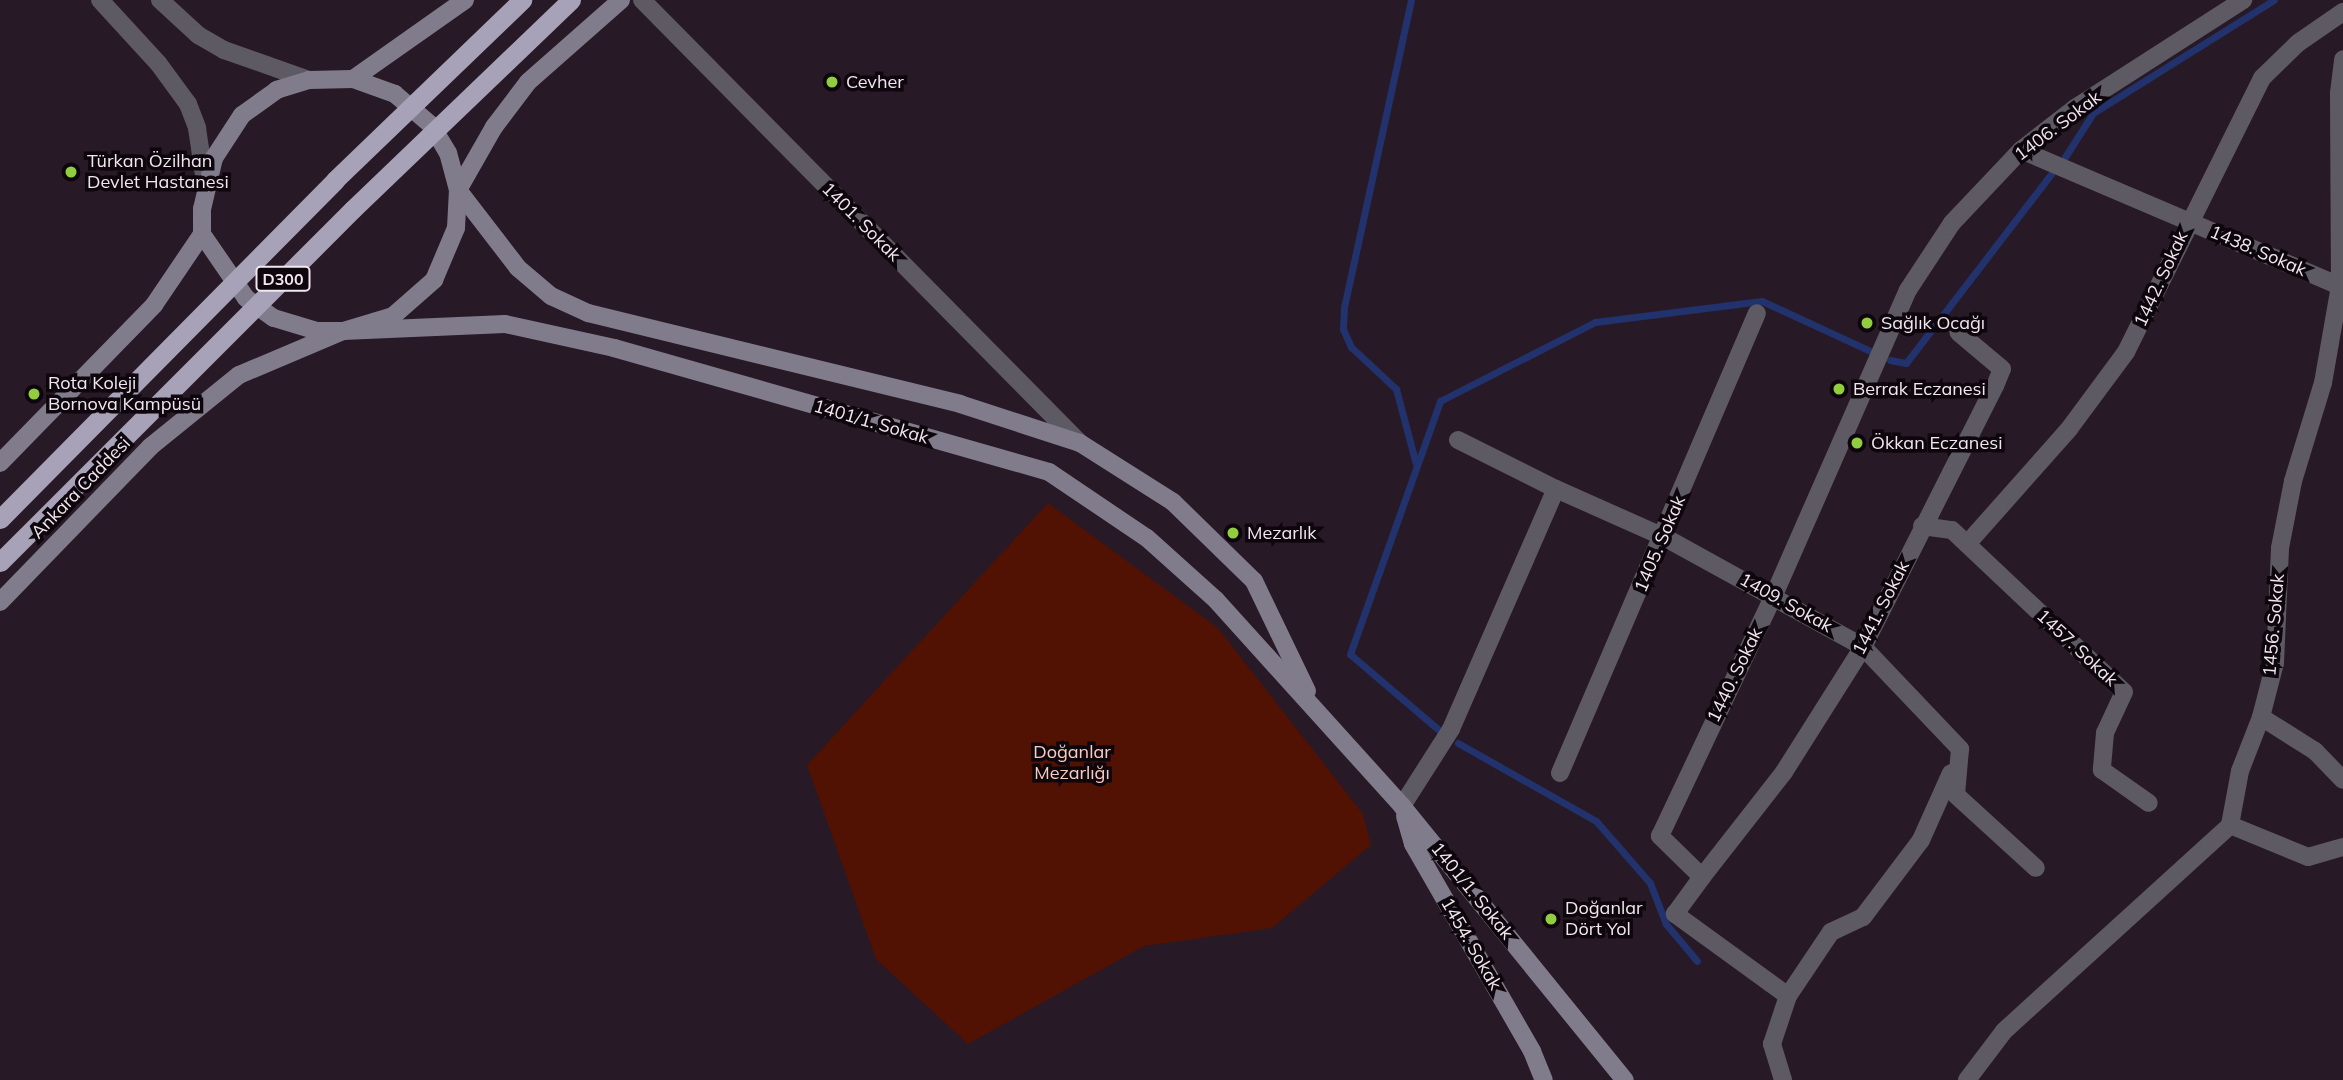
<!DOCTYPE html>
<html>
<head>
<meta charset="utf-8">
<style>
	body { margin:0 }
	#map { position:relative; width:2343px; height:1080px; overflow:hidden; background:#281926; font-family:Mulish,sans-serif }
	div>[style] { position:absolute }
	[style*='--x'] { left:calc(var(--x)*1px); top:calc(var(--y)*1px); width:calc(var(--w)*1px); rotate:calc(var(--a)*1deg) }
	.green>* { inset:0; background:#511103 }
	.stream>* { height:7px; margin:-3.5px; padding:0 3.5px; transform-origin:3.5px; border-radius:3.5px; background:#21326d }
	.minor>* { height:18px; margin:-9px; padding:0 9px; transform-origin:9px; border-radius:9px; background:#5d5a64 }
	.tertiary>* { height:18px; margin:-9px; padding:0 9px; transform-origin:9px; border-radius:9px; background:#5d5a64 }
	.secondary>* { height:18px; margin:-9px; padding:0 9px; transform-origin:9px; border-radius:9px; background:#817c8b }
	.trunk-bridge>* { height:19px; margin:-9.5px; padding:0 9.5px; transform-origin:9.5px; border-radius:9.5px; background:#a8a2b8 }
	.dots>* { width:19px; height:19px; translate:-50% -50%; box-sizing:border-box; border:4px solid #0d060c; border-radius:50% }
	span { translate:-50% -50%; white-space:nowrap; text-align:center; line-height:1.15; -webkit-text-stroke:7px #0d060c; paint-order:stroke }
	.shield-label span { padding:2px 5px; background:#0d060c; border:2px solid; border-radius:5px; -webkit-text-stroke-width:0 }
	.shield-label { font-size:16px; color:#f2e7f0; font-weight:700 }
	.poi-label { font-size:18px; color:#f2e7f0 }
	.left { translate:0 -50%; text-align:left }
	.street-label { font-size:18px; color:#f2e7f0 }
	.park-label { font-size:18px; color:#faccc1 }
</style>
</head>
<body>
<div id="map">
	<div class="green">
		<div style="clip-path:polygon(1048px 503px,1218px 628px,1363px 814px,1371px 845px,1272px 928px,1144px 946px,968px 1044px,876px 959px,807px 765px)"></div>
	</div>
	<div class="stream">
		<div style="--x:1411;--y:0;--w:315;--a:102.3"></div>
		<div style="--x:1344;--y:308;--w:21;--a:93"></div>
		<div style="--x:1343;--y:329;--w:20;--a:66"></div>
		<div style="--x:1351;--y:347;--w:62;--a:43"></div>
		<div style="--x:1396;--y:389;--w:78;--a:75.1"></div>
		<div style="--x:2065;--y:157;--w:52;--a:-57.5"></div>
		<div style="--x:2093;--y:113;--w:213;--a:-32"></div>
		<div style="--x:1890;--y:360;--w:16;--a:11"></div>
		<div style="--x:1906;--y:363;--w:238;--a:-52.5"></div>
		<div style="--x:1440;--y:731;--w:118;--a:-139.5"></div>
		<div style="--x:1350;--y:654;--w:269;--a:-70.4"></div>
		<div style="--x:1440;--y:401;--w:174;--a:-27"></div>
		<div style="--x:1595;--y:322;--w:168;--a:-7.2"></div>
		<div style="--x:1762;--y:301;--w:119;--a:24.8"></div>
		<div style="--x:1458;--y:743;--w:159;--a:29.5"></div>
		<div style="--x:1596;--y:821;--w:82;--a:48.9"></div>
		<div style="--x:1650;--y:883;--w:44;--a:68.7"></div>
		<div style="--x:1666;--y:924;--w:48;--a:50"></div>
	</div>
	<div class="minor">
		<div style="--x:100;--y:0;--w:86;--a:47.4"></div>
		<div style="--x:158;--y:63;--w:51;--a:53.8"></div>
		<div style="--x:188;--y:104;--w:26;--a:69"></div>
		<div style="--x:197;--y:128;--w:61;--a:81.5"></div>
		<div style="--x:160;--y:0;--w:52;--a:42.6"></div>
		<div style="--x:198;--y:35;--w:30;--a:30"></div>
		<div style="--x:224;--y:50;--w:90;--a:19.4"></div>
		<div style="--x:2021;--y:150;--w:347;--a:23.1"></div>
		<div style="--x:1458;--y:440;--w:110;--a:26.6"></div>
		<div style="--x:1922;--y:526;--w:30;--a:8"></div>
		<div style="--x:1952;--y:530;--w:236;--a:43.3"></div>
		<div style="--x:2124;--y:692;--w:45;--a:114.9"></div>
		<div style="--x:2105;--y:733;--w:37;--a:95"></div>
		<div style="--x:2102;--y:770;--w:57;--a:35.1"></div>
		<div style="--x:1967;--y:544;--w:154;--a:-48.4"></div>
		<div style="--x:2069;--y:429;--w:96;--a:-53.5"></div>
		<div style="--x:2126;--y:352;--w:306;--a:-63.6"></div>
		<div style="--x:2262;--y:78;--w:50;--a:-44.2"></div>
		<div style="--x:2298;--y:43;--w:55;--a:-34.6"></div>
		<div style="--x:2261;--y:717;--w:64;--a:32.2"></div>
		<div style="--x:2315;--y:751;--w:40;--a:46"></div>
		<div style="--x:1560;--y:773;--w:500;--a:-66.82"></div>
		<div style="--x:1402;--y:806;--w:91;--a:-57.5"></div>
		<div style="--x:1451;--y:729;--w:262;--a:-66.4"></div>
		<div style="--x:1556;--y:489;--w:118;--a:24"></div>
		<div style="--x:1664;--y:537;--w:227;--a:28.9"></div>
		<div style="--x:1863;--y:647;--w:141;--a:46.4"></div>
		<div style="--x:1960;--y:749;--w:46;--a:95"></div>
		<div style="--x:1956;--y:795;--w:108;--a:42.4"></div>
		<div style="--x:2230;--y:825;--w:84;--a:22.3"></div>
		<div style="--x:2308;--y:857;--w:36;--a:-16"></div>
		<div style="--x:1702;--y:877;--w:133;--a:-52"></div>
		<div style="--x:1784;--y:772;--w:148;--a:-57.7"></div>
		<div style="--x:1863;--y:647;--w:292;--a:-63.2"></div>
		<div style="--x:1995;--y:386;--w:18;--a:-68"></div>
		<div style="--x:2002;--y:369;--w:57;--a:-139.9"></div>
		<div style="--x:1788;--y:996;--w:140;--a:-144"></div>
		<div style="--x:1675;--y:914;--w:46;--a:-53.9"></div>
		<div style="--x:1702;--y:877;--w:59;--a:-135.7"></div>
		<div style="--x:1660;--y:836;--w:267;--a:-64.7"></div>
		<div style="--x:1774;--y:595;--w:333;--a:-66.3"></div>
		<div style="--x:1908;--y:290;--w:80;--a:-56.7"></div>
		<div style="--x:1952;--y:223;--w:100;--a:-46.6"></div>
		<div style="--x:2021;--y:150;--w:68;--a:-37.9"></div>
		<div style="--x:2075;--y:108;--w:200;--a:-32.7"></div>
		<div style="--x:1783;--y:1080;--w:38;--a:-107"></div>
		<div style="--x:1772;--y:1044;--w:51;--a:-71.6"></div>
		<div style="--x:1788;--y:996;--w:77;--a:-56.1"></div>
		<div style="--x:1831;--y:932;--w:35;--a:-25"></div>
		<div style="--x:1863;--y:917;--w:96;--a:-53"></div>
		<div style="--x:1921;--y:840;--w:73;--a:-65.9"></div>
		<div style="--x:1967;--y:1080;--w:61;--a:-52.9"></div>
		<div style="--x:2004;--y:1031;--w:306;--a:-42.3"></div>
		<div style="--x:2230;--y:825;--w:55;--a:-79.5"></div>
		<div style="--x:2240;--y:771;--w:58;--a:-68.7"></div>
		<div style="--x:2261;--y:717;--w:56;--a:-75.5"></div>
		<div style="--x:2275;--y:663;--w:115;--a:-87.5"></div>
		<div style="--x:2280;--y:548;--w:68;--a:-79"></div>
		<div style="--x:2293;--y:481;--w:102;--a:-73"></div>
		<div style="--x:2323;--y:383;--w:98;--a:-80.1"></div>
		<div style="--x:2340;--y:286;--w:193;--a:-90.3"></div>
		<div style="--x:2339;--y:93;--w:34;--a:-83"></div>
	</div>
	<div class="tertiary">
		<div style="--x:642;--y:0;--w:623;--a:45.33"></div>
	</div>
	<div class="secondary">
		<div style="--x:353;--y:79;--w:137;--a:-35.2"></div>
		<div style="--x:458;--y:190;--w:98;--a:52.4"></div>
		<div style="--x:518;--y:268;--w:43;--a:40.3"></div>
		<div style="--x:551;--y:296;--w:41;--a:24.7"></div>
		<div style="--x:588;--y:313;--w:383;--a:13.7"></div>
		<div style="--x:960;--y:404;--w:126;--a:18"></div>
		<div style="--x:1080;--y:443;--w:110;--a:32.4"></div>
		<div style="--x:1173;--y:502;--w:113;--a:44.3"></div>
		<div style="--x:1254;--y:581;--w:122;--a:64.3"></div>
		<div style="--x:458;--y:190;--w:73;--a:-60.3"></div>
		<div style="--x:494;--y:127;--w:56;--a:-52.9"></div>
		<div style="--x:528;--y:82;--w:124;--a:-41.4"></div>
		<div style="--x:0;--y:463;--w:221;--a:-45.7"></div>
		<div style="--x:154;--y:305;--w:86;--a:-55.9"></div>
		<div style="--x:0;--y:602;--w:216;--a:-45.9"></div>
		<div style="--x:150;--y:447;--w:114;--a:-39"></div>
		<div style="--x:239;--y:375;--w:113;--a:-22.9"></div>
		<div style="--x:343;--y:331;--w:52;--a:-16.7"></div>
		<div style="--x:393;--y:316;--w:55;--a:-41.3"></div>
		<div style="--x:434;--y:280;--w:56;--a:-67.1"></div>
		<div style="--x:456;--y:228;--w:38;--a:-87"></div>
		<div style="--x:458;--y:190;--w:38;--a:-105"></div>
		<div style="--x:448;--y:153;--w:33;--a:-121"></div>
		<div style="--x:431;--y:125;--w:48;--a:-139.3"></div>
		<div style="--x:395;--y:94;--w:45;--a:-160.3"></div>
		<div style="--x:353;--y:79;--w:44;--a:178.7"></div>
		<div style="--x:309;--y:80;--w:34;--a:163"></div>
		<div style="--x:277;--y:90;--w:43;--a:144.5"></div>
		<div style="--x:242;--y:115;--w:51;--a:123.1"></div>
		<div style="--x:214;--y:158;--w:52;--a:103.2"></div>
		<div style="--x:202;--y:209;--w:25;--a:90"></div>
		<div style="--x:202;--y:234;--w:78;--a:55.5"></div>
		<div style="--x:246;--y:298;--w:34;--a:36"></div>
		<div style="--x:274;--y:318;--w:45;--a:16.8"></div>
		<div style="--x:317;--y:331;--w:26;--a:0"></div>
		<div style="--x:343;--y:331;--w:162;--a:-2.5"></div>
		<div style="--x:505;--y:324;--w:112;--a:12.4"></div>
		<div style="--x:614;--y:348;--w:452;--a:15.9"></div>
		<div style="--x:1049;--y:472;--w:118;--a:34"></div>
		<div style="--x:1147;--y:538;--w:93;--a:41.9"></div>
		<div style="--x:1216;--y:600;--w:278;--a:47.9"></div>
		<div style="--x:1402;--y:806;--w:353;--a:50.9"></div>
		<div style="--x:1405;--y:816;--w:29;--a:74"></div>
		<div style="--x:1413;--y:844;--w:239;--a:60.1"></div>
		<div style="--x:1532;--y:1051;--w:31;--a:68"></div>
	</div>
	<div class="trunk-bridge">
		<div style="--x:0;--y:519;--w:477;--a:-45.3"></div>
		<div style="--x:335;--y:180;--w:260;--a:-43.9"></div>
		<div style="--x:0;--y:562;--w:499;--a:-45"></div>
		<div style="--x:353;--y:209;--w:302;--a:-43.8"></div>
	</div>
	<div class="dots">
		<div style="left:832px;top:82px;background:#92cd3f"></div>
		<div style="left:71px;top:172px;background:#92cd3f"></div>
		<div style="left:1867px;top:323px;background:#92cd3f"></div>
		<div style="left:1839px;top:389px;background:#92cd3f"></div>
		<div style="left:34px;top:394px;background:#92cd3f"></div>
		<div style="left:1857px;top:443px;background:#92cd3f"></div>
		<div style="left:1233px;top:533px;background:#92cd3f"></div>
		<div style="left:1551px;top:919px;background:#92cd3f"></div>
	</div>
	<div class="shield-label">
		<span style="left:283px;top:279px">D300</span>
	</div>
	<div class="poi-label">
		<span class="left" style="left:846px;top:82px">Cevher</span>
		<span class="left" style="left:87px;top:172px">Türkan Özilhan<br>Devlet Hastanesi</span>
		<span class="left" style="left:1881px;top:323px">Sağlık Ocağı</span>
		<span class="left" style="left:48px;top:394px">Rota Koleji<br>Bornova Kampüsü</span>
		<span class="left" style="left:1853px;top:389px">Berrak Eczanesi</span>
		<span class="left" style="left:1871px;top:443px">Ökkan Eczanesi</span>
		<span class="left" style="left:1247px;top:533px">Mezarlık</span>
		<span class="left" style="left:1565px;top:919px">Doğanlar<br>Dört Yol</span>
	</div>
	<div class="street-label">
		<span style="left:2058px;top:126px;rotate:-37deg">1406. Sokak</span>
		<span style="left:861px;top:222px;rotate:45deg">1401. Sokak</span>
		<span style="left:2258px;top:251px;rotate:23deg">1438. Sokak</span>
		<span style="left:2161px;top:279px;rotate:-65deg">1442. Sokak</span>
		<span style="left:871px;top:422px;rotate:16deg">1401/1. Sokak</span>
		<span style="left:81px;top:488px;rotate:-46deg">Ankara Caddesi</span>
		<span style="left:1660px;top:544px;rotate:-67deg">1405. Sokak</span>
		<span style="left:1786px;top:603px;rotate:29deg">1409. Sokak</span>
		<span style="left:1881px;top:608px;rotate:-63deg">1441. Sokak</span>
		<span style="left:2274px;top:625px;rotate:-85deg">1456. Sokak</span>
		<span style="left:2077px;top:648px;rotate:43deg">1457. Sokak</span>
		<span style="left:1735px;top:675px;rotate:-64deg">1440. Sokak</span>
		<span style="left:1472px;top:891px;rotate:51deg">1401/1. Sokak</span>
		<span style="left:1471px;top:944px;rotate:60deg">1454. Sokak</span>
	</div>
	<div class="park-label">
		<span style="left:1072px;top:763px">Doğanlar<br>Mezarlığı</span>
	</div>
</div>
</body>
</html>
